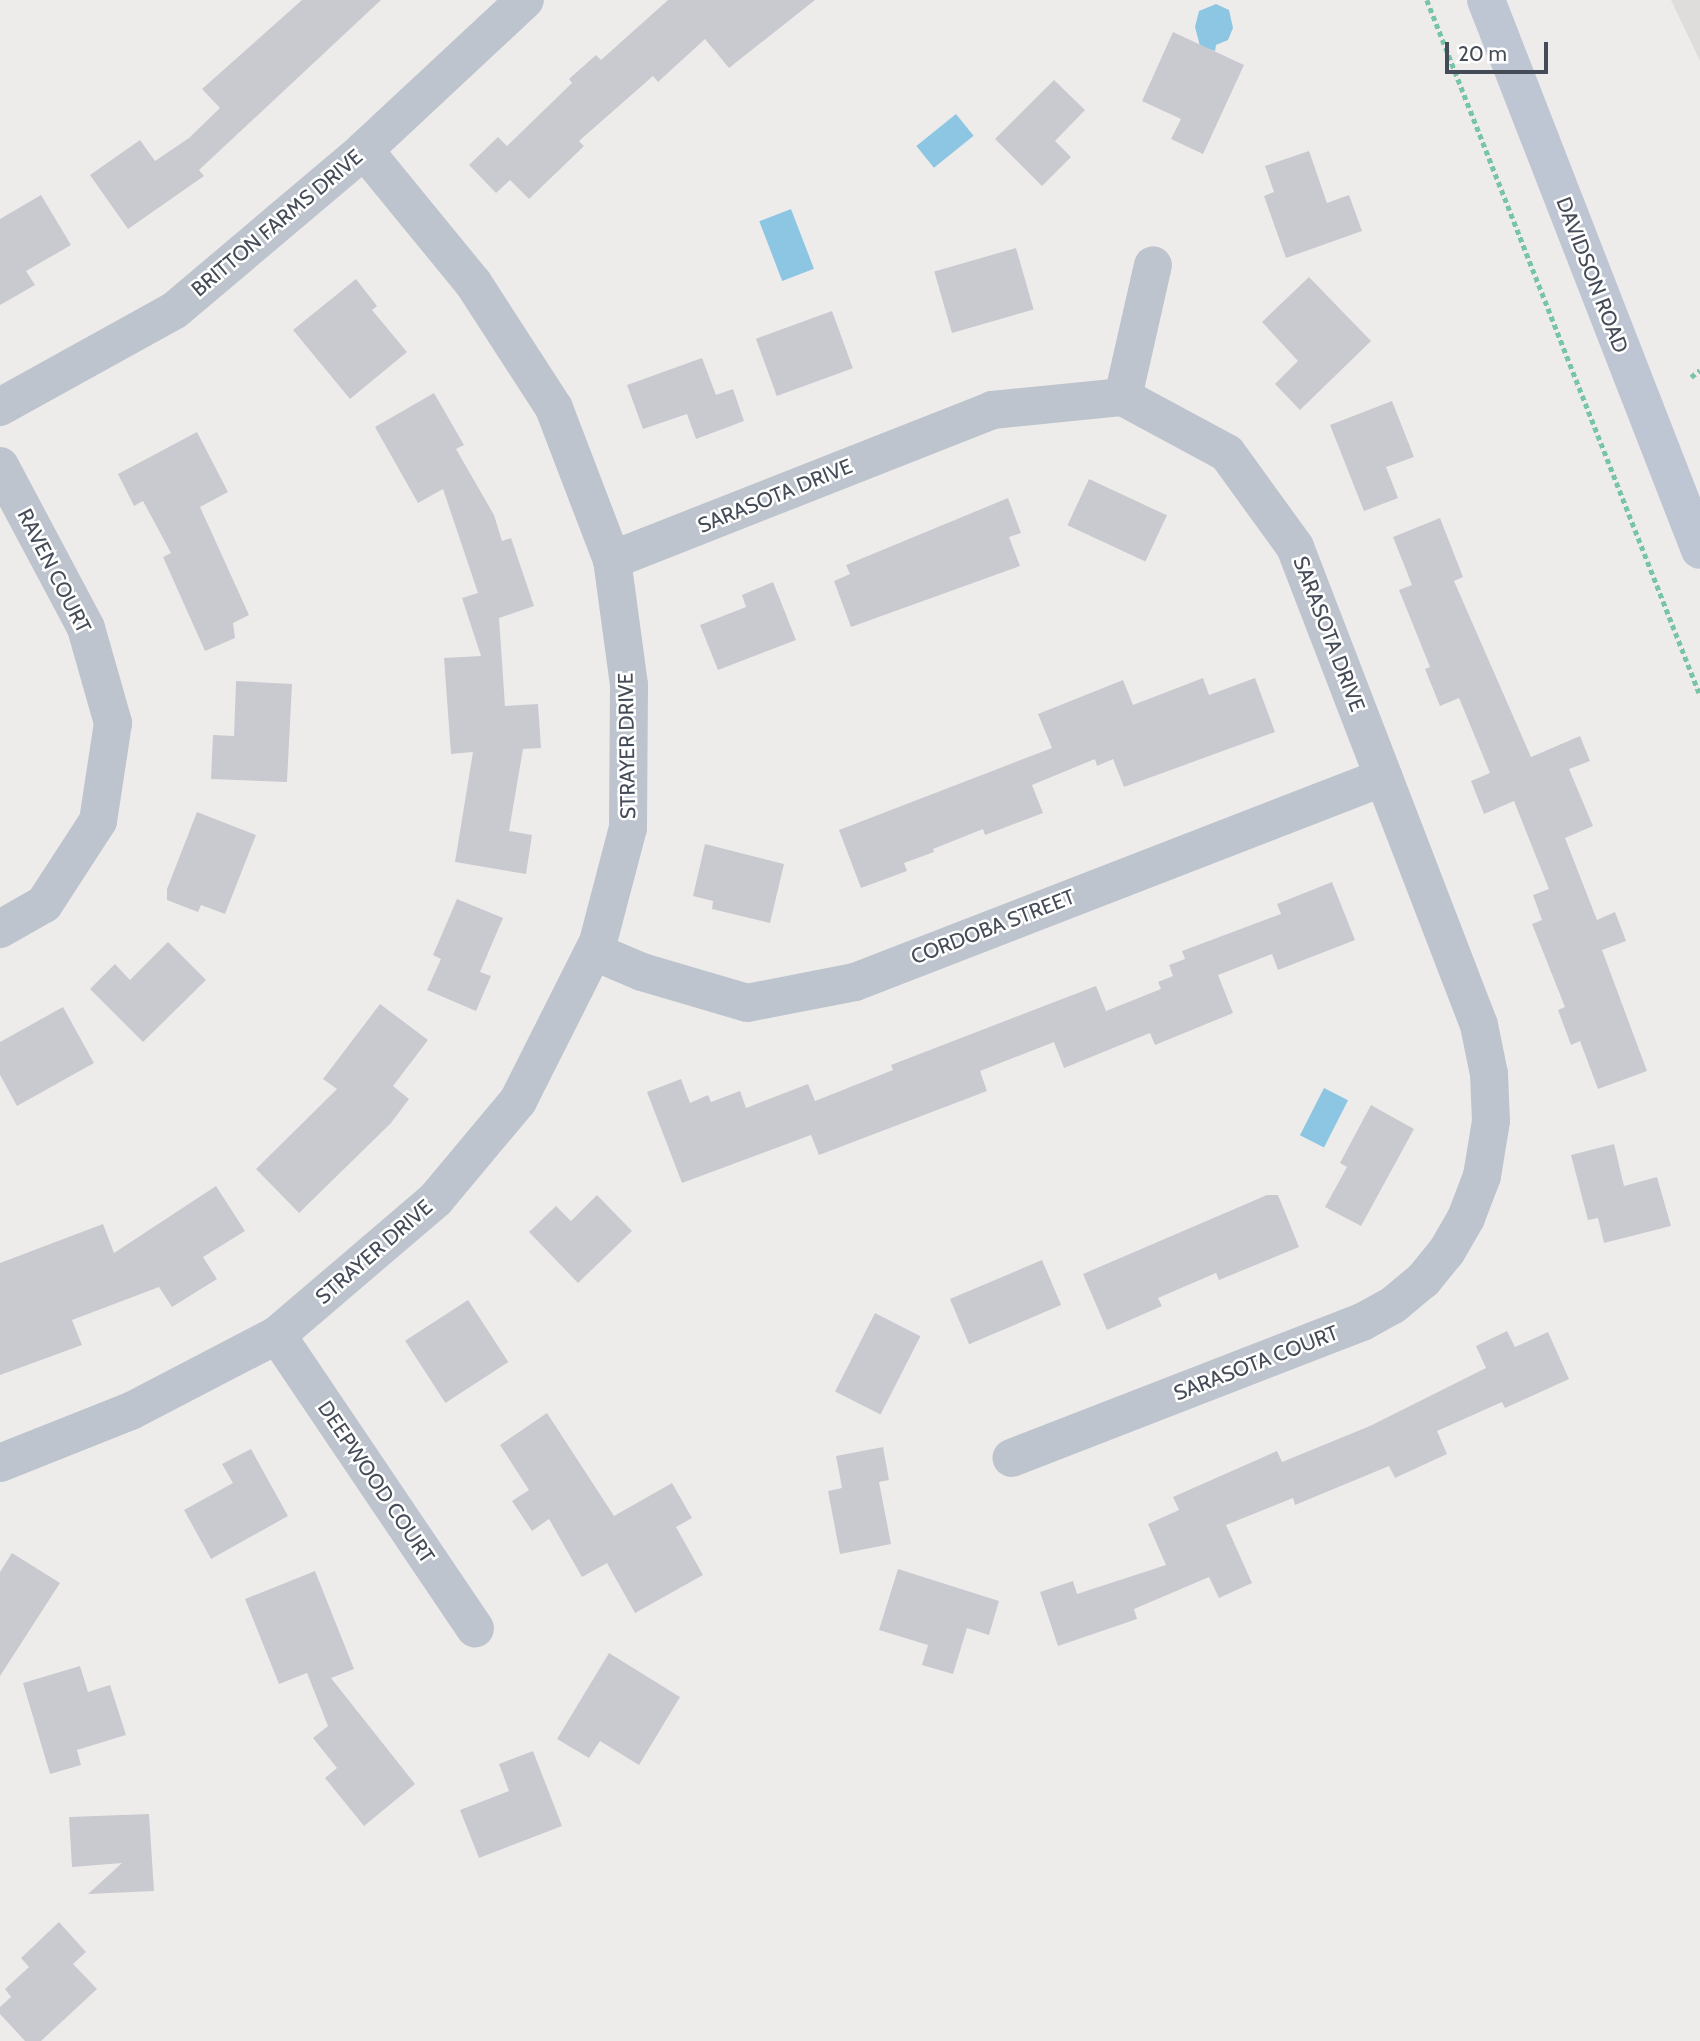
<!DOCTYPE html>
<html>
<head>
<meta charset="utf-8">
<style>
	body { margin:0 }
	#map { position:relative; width:1700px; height:2041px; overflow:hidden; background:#eeeceb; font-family:Cabin,sans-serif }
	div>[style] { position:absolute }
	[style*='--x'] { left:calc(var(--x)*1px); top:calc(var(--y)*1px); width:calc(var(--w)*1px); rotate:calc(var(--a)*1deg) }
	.education>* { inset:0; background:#dfdddc }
	.water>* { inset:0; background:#8cc6e3; transform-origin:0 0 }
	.building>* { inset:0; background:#c9cad0; transform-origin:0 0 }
	.path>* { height:4.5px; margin-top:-2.25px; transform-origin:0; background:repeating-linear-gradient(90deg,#77c4a7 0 5px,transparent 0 8.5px) }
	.minor>* { height:38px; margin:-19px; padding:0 19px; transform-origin:19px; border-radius:19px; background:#bdc4cd }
	.secondary>* { height:38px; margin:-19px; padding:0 19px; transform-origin:19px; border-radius:19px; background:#bfc6d3 }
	span { translate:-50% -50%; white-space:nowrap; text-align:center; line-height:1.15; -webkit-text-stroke:5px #fff; paint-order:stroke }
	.street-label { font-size:21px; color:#454c57 }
	.scale { position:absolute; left:1445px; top:42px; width:103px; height:32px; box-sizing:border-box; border:4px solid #454c57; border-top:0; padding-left:9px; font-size:21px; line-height:24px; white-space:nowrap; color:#454c57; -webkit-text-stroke:5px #fff; paint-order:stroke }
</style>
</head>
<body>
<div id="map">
	<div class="education">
		<div style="clip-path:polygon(1671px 0,1700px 0,1700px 61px)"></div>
	</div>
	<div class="water">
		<div style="clip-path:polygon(1216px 4px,1229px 10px,1233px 28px,1228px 40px,1216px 45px,1215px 51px,1200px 46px,1195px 27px,1199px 11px)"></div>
		<div style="left:956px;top:114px;width:28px;height:51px;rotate:51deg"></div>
		<div style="left:791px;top:209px;width:64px;height:34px;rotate:69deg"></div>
		<div style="left:1324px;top:1088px;width:27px;height:53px;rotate:27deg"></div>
	</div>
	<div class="building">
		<div style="clip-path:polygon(302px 0,381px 0,199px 170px,204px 176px,128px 229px,90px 175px,140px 140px,155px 161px,189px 138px,220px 108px,202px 89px)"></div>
		<div style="clip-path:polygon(668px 0,815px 0,729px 68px,705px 39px,658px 82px,653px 76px,579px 141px,584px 146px,529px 199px,510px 180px,496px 193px,469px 165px,498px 137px,507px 146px,572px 83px,569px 79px,596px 55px,601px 60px)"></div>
		<div style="clip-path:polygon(1173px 32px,1244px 65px,1203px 154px,1171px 139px,1181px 119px,1142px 101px)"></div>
		<div style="clip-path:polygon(1054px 80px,1085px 110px,1055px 141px,1071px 157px,1042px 186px,995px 139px)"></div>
		<div style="clip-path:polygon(1309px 151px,1327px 203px,1349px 195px,1362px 231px,1286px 258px,1264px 196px,1274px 192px,1265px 166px)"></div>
		<div style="clip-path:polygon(41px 195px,71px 245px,26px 271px,35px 285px,0 305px,0 219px)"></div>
		<div style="left:1016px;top:248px;width:64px;height:85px;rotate:74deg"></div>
		<div style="clip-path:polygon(1309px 277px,1371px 341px,1300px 410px,1275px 384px,1298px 361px,1262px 322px)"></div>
		<div style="clip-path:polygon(356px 279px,377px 306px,372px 310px,407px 352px,350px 399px,293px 330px)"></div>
		<div style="left:832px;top:311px;width:61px;height:81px;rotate:70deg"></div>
		<div style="clip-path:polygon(702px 358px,716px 395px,733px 389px,744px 421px,696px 439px,687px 414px,643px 429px,627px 385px)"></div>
		<div style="clip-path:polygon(434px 393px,464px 445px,456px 449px,494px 515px,502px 541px,511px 538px,534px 606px,499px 618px,505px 706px,538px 704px,541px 748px,523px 749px,509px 831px,532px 835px,526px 874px,455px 862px,473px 752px,451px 754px,444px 658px,481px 656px,462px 598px,478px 593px,443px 489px,418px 503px,375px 427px)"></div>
		<div style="clip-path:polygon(1392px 401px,1414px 457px,1386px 467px,1398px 498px,1364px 511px,1330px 425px)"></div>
		<div style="clip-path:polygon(197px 432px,228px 492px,200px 507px,249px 615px,233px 623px,235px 638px,205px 651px,163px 557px,171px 553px,143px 501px,134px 506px,118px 474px)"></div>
		<div style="left:1089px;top:479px;width:86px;height:51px;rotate:25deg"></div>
		<div style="clip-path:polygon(1008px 498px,1021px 533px,1009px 537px,1020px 566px,851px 627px,834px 581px,850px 574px,846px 565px)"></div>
		<div style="clip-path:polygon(1440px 518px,1463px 577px,1454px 581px,1531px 757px,1580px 736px,1590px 761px,1569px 769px,1593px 826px,1565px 838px,1597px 920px,1615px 912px,1626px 941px,1602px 950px,1647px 1071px,1598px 1089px,1580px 1041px,1571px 1045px,1558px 1010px,1565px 1007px,1532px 924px,1542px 920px,1533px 895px,1549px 889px,1514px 801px,1484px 814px,1471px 781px,1490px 773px,1459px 698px,1440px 706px,1425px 669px,1430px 667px,1399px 590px,1412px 585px,1393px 537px)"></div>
		<div style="clip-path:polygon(773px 582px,796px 640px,718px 670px,700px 625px,746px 607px,742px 595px)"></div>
		<div style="clip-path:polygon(1203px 678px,1209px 695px,1255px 678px,1275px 732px,1124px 787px,1113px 759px,1097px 766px,1095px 759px,1032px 785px,1043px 813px,985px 835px,983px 829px,933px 849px,934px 852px,904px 863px,907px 871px,861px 888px,839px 830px,1052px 748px,1038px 714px,1123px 680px,1133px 705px)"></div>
		<div style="clip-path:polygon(236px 681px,292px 684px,287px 782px,211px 779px,213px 735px,234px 736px)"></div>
		<div style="clip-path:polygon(197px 812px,256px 835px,225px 914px,201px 905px,198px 912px,167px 900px,167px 889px)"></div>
		<div style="clip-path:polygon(705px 844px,784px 864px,770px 923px,712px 909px,713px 901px,693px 896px)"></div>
		<div style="clip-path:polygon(1332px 882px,1355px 940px,1278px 970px,1272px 954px,1218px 975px,1233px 1013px,1155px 1045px,1150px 1033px,1064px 1068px,1054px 1042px,980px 1071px,987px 1091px,819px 1155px,811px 1135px,682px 1183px,647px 1092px,681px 1079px,690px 1103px,708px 1095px,711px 1102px,740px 1091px,746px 1108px,808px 1084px,815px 1101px,893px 1070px,891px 1065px,1096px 986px,1106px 1011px,1161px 989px,1158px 982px,1173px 976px,1169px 965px,1185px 959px,1182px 951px,1281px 914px,1277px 904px)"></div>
		<div style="clip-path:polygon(457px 899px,503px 918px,480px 972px,491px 976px,476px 1011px,427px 990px,441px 959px,433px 955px)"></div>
		<div style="clip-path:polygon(168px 942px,206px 980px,143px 1042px,90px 989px,115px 964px,130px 980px)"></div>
		<div style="clip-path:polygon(380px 1004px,428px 1040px,393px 1086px,409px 1099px,391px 1123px,299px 1213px,256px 1169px,337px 1089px,323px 1079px)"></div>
		<div style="clip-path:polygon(63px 1007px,94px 1063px,17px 1106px,0 1075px,0 1042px)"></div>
		<div style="clip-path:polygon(1371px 1105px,1414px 1129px,1361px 1226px,1325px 1207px,1347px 1167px,1340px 1163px)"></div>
		<div style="clip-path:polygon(1614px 1144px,1624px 1186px,1657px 1177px,1671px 1226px,1604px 1243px,1598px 1218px,1588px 1220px,1571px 1155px)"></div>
		<div style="clip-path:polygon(216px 1186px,245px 1231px,203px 1257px,217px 1279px,172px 1307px,159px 1287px,72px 1320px,82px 1345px,0 1375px,0 1263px,103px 1224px,114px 1253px)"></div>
		<div style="clip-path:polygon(597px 1195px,632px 1231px,578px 1283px,529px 1232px,556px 1206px,571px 1221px)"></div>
		<div style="clip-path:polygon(1267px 1195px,1278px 1195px,1299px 1247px,1219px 1280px,1216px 1273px,1158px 1298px,1162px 1306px,1107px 1330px,1083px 1274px)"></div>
		<div style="left:1042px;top:1260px;width:49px;height:100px;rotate:67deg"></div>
		<div style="left:468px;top:1300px;width:74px;height:75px;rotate:57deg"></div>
		<div style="left:875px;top:1313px;width:51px;height:88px;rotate:27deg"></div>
		<div style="clip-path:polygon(1507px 1331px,1515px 1347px,1548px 1332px,1569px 1379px,1505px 1408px,1502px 1402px,1437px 1431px,1447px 1454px,1395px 1478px,1389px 1466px,1295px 1505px,1293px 1498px,1226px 1525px,1252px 1583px,1219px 1598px,1209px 1577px,1134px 1609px,1137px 1619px,1058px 1646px,1040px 1592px,1073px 1581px,1077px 1594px,1166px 1565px,1148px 1524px,1179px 1510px,1173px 1497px,1277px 1451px,1282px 1462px,1370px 1426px,1486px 1368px,1476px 1346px)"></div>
		<div style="clip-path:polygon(547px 1413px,614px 1516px,672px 1483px,692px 1518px,676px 1527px,703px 1575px,635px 1613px,607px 1563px,582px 1577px,549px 1519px,532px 1531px,512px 1501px,529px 1490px,500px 1445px)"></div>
		<div style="clip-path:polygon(883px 1447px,889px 1480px,879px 1482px,891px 1544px,840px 1554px,828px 1491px,842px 1488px,836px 1456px)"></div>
		<div style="clip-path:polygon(251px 1449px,288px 1516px,211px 1559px,184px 1510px,233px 1483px,222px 1464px)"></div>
		<div style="clip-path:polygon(12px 1553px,60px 1583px,0 1676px,0 1572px)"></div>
		<div style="clip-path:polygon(898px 1569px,999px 1601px,989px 1635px,967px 1628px,953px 1674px,922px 1665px,928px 1645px,879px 1630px)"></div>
		<div style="clip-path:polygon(315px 1571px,354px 1669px,331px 1678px,415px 1784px,364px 1826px,325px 1778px,337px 1768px,313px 1738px,328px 1726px,307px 1673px,279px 1684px,245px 1599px)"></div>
		<div style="clip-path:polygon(609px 1653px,680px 1697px,639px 1765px,600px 1741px,589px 1758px,557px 1739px)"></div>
		<div style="clip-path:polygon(80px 1666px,88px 1692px,110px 1685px,126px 1735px,77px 1750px,81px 1765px,50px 1774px,23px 1683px)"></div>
		<div style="clip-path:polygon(533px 1751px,562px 1826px,479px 1858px,460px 1810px,509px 1791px,499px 1764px)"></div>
		<div style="clip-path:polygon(149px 1814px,154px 1891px,88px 1894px,122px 1863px,72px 1867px,69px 1817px)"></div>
		<div style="clip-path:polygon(59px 1922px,86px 1952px,73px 1964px,97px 1989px,41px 2041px,25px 2041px,0 2014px,0 2007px,11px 1997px,5px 1989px,29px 1967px,21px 1958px)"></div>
	</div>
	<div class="path">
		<div style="--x:1427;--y:0;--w:747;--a:68.55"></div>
		<div style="--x:1691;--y:377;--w:11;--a:-38"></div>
	</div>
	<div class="minor">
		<div style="--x:1123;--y:397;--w:135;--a:-77.2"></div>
		<div style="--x:0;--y:407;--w:200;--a:-29"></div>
		<div style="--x:175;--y:310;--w:248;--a:-40.2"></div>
		<div style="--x:364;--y:150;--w:220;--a:-43"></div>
		<div style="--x:0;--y:466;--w:183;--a:62"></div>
		<div style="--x:86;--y:628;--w:99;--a:74.1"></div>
		<div style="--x:113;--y:723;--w:99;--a:98.7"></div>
		<div style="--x:98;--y:821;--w:99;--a:123"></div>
		<div style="--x:44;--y:904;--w:51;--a:150.4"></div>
		<div style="--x:612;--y:560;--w:409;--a:-21.5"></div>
		<div style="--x:992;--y:410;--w:132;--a:-5.7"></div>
		<div style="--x:1123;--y:397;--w:118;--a:28.3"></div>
		<div style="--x:1227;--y:453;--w:116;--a:54.1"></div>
		<div style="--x:1295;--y:547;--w:512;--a:68.95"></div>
		<div style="--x:1479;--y:1025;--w:50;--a:78.5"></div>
		<div style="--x:1489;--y:1074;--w:47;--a:87.6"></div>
		<div style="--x:1491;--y:1121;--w:56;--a:99.3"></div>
		<div style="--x:1482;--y:1176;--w:45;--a:110.9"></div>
		<div style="--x:1466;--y:1218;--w:39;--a:120"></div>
		<div style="--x:1446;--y:1252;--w:36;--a:129"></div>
		<div style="--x:1423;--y:1280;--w:39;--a:140"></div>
		<div style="--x:1393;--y:1305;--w:35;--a:151"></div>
		<div style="--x:1362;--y:1322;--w:376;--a:158.8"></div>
		<div style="--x:595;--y:952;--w:51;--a:23.1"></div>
		<div style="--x:642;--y:972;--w:109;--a:16.4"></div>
		<div style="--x:747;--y:1003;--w:110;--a:-11"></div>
		<div style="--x:855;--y:982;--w:567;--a:-21.18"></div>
		<div style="--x:277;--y:1335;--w:354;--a:56"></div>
		<div style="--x:0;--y:1463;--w:141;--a:-21.7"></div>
		<div style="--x:131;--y:1411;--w:165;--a:-27.5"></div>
		<div style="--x:277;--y:1335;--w:209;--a:-40.5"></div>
		<div style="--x:436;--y:1199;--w:128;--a:-50.1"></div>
		<div style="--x:518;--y:1101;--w:178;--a:-63.3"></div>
		<div style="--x:598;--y:942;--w:118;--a:-75.3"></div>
		<div style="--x:628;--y:828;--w:143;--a:-89.6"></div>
		<div style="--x:629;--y:685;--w:126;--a:-97.7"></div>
		<div style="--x:612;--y:560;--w:163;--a:-110.9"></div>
		<div style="--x:554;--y:408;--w:149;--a:-122.9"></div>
		<div style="--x:473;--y:283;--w:172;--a:-129.3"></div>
	</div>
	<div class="secondary">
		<div style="--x:1486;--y:0;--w:590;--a:68.74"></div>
	</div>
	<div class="street-label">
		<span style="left:277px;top:223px;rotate:-40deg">BRITTON FARMS DRIVE</span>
		<span style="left:1592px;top:275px;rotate:69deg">DAVIDSON ROAD</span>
		<span style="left:775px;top:496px;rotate:-22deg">SARASOTA DRIVE</span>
		<span style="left:54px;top:571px;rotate:63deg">RAVEN COURT</span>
		<span style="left:1329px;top:634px;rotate:69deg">SARASOTA DRIVE</span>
		<span style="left:627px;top:746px;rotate:-91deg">STRAYER DRIVE</span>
		<span style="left:993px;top:927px;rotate:-21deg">CORDOBA STREET</span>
		<span style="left:374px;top:1252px;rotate:-41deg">STRAYER DRIVE</span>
		<span style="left:1256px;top:1363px;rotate:-21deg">SARASOTA COURT</span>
		<span style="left:376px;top:1482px;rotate:56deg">DEEPWOOD COURT</span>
	</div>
	<div class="scale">20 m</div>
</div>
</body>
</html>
